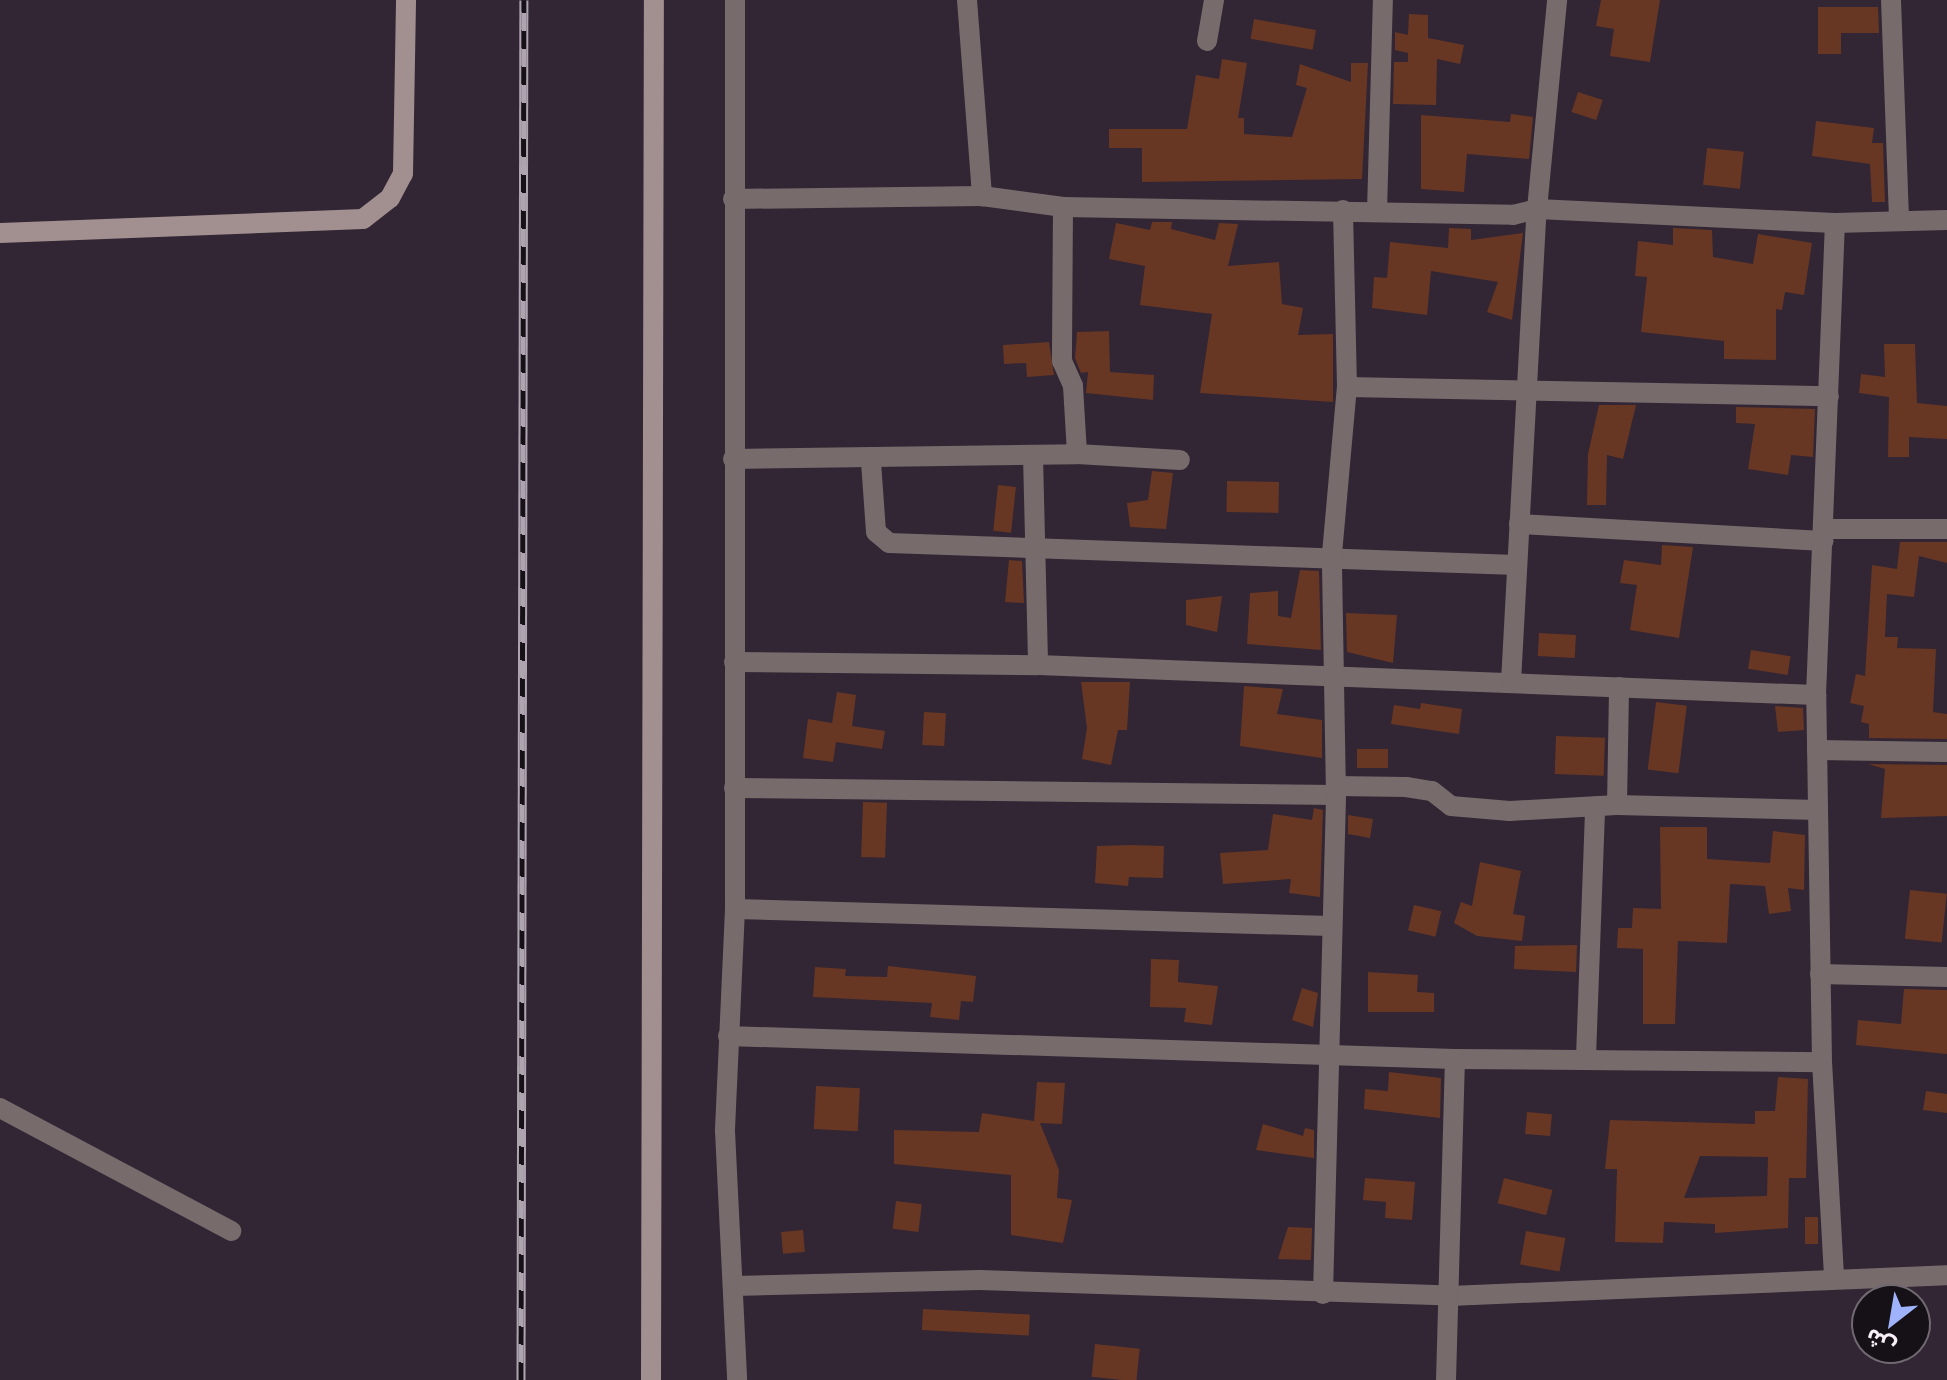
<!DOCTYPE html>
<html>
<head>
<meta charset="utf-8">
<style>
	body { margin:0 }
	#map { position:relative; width:1947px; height:1380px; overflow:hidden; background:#322534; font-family:"Exo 2","Noto Sans Arabic",sans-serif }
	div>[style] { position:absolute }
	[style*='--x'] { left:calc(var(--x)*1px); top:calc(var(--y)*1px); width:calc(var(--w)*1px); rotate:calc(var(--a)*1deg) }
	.building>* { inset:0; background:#673724; transform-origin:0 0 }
	.street>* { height:20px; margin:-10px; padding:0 10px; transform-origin:10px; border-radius:10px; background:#776b6b }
	.secondary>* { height:20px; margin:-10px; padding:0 10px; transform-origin:10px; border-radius:10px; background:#a29090 }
	.rail>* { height:9px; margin-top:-4.5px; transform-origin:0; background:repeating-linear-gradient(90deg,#161017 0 18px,#aea4b0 0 36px); box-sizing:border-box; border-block:2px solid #aea4b0 }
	span { translate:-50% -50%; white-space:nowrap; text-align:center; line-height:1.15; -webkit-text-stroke:8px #161017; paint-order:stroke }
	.north { position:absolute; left:1851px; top:1284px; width:80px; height:80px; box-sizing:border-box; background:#161017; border:2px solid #706971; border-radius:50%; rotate:211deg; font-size:22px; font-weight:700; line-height:32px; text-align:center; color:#f7eef8 }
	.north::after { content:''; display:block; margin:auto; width:28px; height:36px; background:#9fb3fd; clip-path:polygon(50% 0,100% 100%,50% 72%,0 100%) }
</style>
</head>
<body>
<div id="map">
	<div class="building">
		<div style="clip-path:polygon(1601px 0,1660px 0,1650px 62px,1610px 56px,1614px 29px,1596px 26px)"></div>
		<div style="clip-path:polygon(1818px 7px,1878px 7px,1879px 33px,1841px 33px,1841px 54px,1818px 54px)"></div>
		<div style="clip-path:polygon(1409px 14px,1428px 15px,1428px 38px,1464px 45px,1460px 64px,1437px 59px,1436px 105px,1393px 104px,1394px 62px,1408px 62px,1408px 53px,1395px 50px,1395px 32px,1408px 35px)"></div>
		<div style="left:1254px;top:19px;width:63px;height:20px;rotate:10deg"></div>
		<div style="clip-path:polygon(1222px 59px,1247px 63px,1238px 118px,1244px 118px,1244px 134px,1292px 137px,1307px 88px,1296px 85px,1300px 64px,1351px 82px,1351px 63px,1368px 63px,1362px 179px,1142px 182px,1142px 148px,1109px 148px,1109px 129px,1187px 129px,1196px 75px,1219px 79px)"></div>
		<div style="left:1578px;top:92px;width:26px;height:21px;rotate:18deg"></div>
		<div style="clip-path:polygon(1511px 114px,1533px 117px,1529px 159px,1467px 154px,1464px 192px,1421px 189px,1421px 115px,1510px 122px)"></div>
		<div style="clip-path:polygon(1816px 121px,1874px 128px,1872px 143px,1883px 143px,1885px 202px,1872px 202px,1870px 164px,1812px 156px)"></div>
		<div style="left:1707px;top:148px;width:37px;height:37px;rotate:6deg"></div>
		<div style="clip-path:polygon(1152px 222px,1172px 222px,1171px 229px,1215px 240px,1219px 223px,1238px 224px,1228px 266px,1279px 262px,1282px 304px,1303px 308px,1298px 335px,1333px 334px,1333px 402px,1200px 393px,1212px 314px,1140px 305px,1145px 266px,1109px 259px,1116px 223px,1150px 230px)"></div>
		<div style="clip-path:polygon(1449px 228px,1471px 229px,1471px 240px,1523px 233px,1512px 320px,1487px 312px,1498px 282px,1431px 271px,1427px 315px,1372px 308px,1374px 277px,1387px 278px,1390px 242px,1448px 248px)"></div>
		<div style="clip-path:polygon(1673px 228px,1712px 230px,1713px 257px,1753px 264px,1758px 234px,1812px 243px,1804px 295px,1785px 292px,1782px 310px,1776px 309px,1776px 360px,1724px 359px,1724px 341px,1641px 332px,1647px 277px,1635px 276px,1638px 241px,1673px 245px)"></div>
		<div style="clip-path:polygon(1109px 331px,1110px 372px,1154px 375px,1153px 400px,1086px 393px,1088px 372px,1081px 373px,1075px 358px,1077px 332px)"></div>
		<div style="clip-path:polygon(1049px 342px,1054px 375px,1027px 377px,1026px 363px,1004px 364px,1003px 345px)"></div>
		<div style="clip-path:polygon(1884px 344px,1915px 344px,1917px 403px,1947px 406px,1947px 439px,1909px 437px,1909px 457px,1888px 457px,1889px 397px,1859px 393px,1861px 374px,1885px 377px)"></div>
		<div style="clip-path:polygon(1599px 405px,1636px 405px,1623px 459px,1607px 455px,1606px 505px,1587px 505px,1588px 454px)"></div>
		<div style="clip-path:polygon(1736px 407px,1815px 409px,1813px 457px,1791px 455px,1788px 475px,1748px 469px,1755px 424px,1736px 423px)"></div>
		<div style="clip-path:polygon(1152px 471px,1173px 473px,1166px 529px,1130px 527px,1127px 503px,1148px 500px)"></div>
		<div style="left:1227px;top:481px;width:52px;height:31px;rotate:1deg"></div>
		<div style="left:998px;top:485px;width:18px;height:46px;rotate:6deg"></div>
		<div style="clip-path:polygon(1900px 542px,1947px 542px,1947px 563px,1919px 556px,1914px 597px,1887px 594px,1885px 637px,1898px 637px,1897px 648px,1936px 649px,1933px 712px,1947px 714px,1947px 739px,1869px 738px,1869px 724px,1861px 722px,1864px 706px,1850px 703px,1856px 674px,1865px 676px,1872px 565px,1897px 569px)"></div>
		<div style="clip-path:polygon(1662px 545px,1693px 547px,1679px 638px,1630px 630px,1637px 585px,1620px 583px,1624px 560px,1661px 565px)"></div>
		<div style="clip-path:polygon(1009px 560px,1022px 561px,1024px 603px,1005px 602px)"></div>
		<div style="clip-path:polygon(1300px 570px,1319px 571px,1321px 650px,1247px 644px,1250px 593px,1278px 591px,1278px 616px,1291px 618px)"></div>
		<div style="clip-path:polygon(1222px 596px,1217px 632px,1186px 625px,1186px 600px)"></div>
		<div style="clip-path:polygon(1346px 613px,1397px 615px,1393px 663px,1347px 652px)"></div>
		<div style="left:1539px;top:633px;width:37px;height:23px;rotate:3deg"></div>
		<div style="left:1751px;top:650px;width:40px;height:19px;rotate:9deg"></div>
		<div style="clip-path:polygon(1081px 682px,1130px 682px,1127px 730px,1118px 730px,1111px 765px,1082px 759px,1087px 728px)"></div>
		<div style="clip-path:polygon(1244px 686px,1283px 689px,1277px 714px,1322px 720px,1322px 758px,1240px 746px)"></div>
		<div style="clip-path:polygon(837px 692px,856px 695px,852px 726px,885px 731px,882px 749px,836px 742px,833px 762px,803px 758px,808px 719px,832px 723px)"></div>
		<div style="left:1656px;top:702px;width:31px;height:68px;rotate:7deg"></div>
		<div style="clip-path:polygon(1421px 703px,1462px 709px,1459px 734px,1391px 724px,1394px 705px,1420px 709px)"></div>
		<div style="clip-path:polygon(1775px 706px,1803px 708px,1804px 730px,1778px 732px)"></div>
		<div style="left:924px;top:712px;width:22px;height:33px;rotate:3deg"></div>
		<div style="left:1556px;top:736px;width:49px;height:38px;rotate:2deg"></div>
		<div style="left:1357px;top:749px;width:31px;height:19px"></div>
		<div style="clip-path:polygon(1868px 764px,1947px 765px,1947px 816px,1881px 818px,1885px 769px)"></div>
		<div style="left:863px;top:802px;width:24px;height:55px;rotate:2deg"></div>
		<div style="clip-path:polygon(1314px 808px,1323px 810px,1320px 897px,1289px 893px,1291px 879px,1223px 884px,1220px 853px,1268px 850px,1273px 814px,1312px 820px)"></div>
		<div style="clip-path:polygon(1348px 815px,1373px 819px,1370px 838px,1348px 834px)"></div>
		<div style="clip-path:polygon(1660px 827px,1707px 827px,1707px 859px,1770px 863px,1773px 831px,1805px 835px,1804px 890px,1788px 888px,1791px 911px,1769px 914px,1765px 886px,1730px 884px,1727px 943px,1678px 941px,1675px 1024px,1643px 1024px,1643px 949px,1617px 948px,1618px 928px,1632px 928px,1633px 908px,1661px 909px)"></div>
		<div style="clip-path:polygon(1131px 845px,1164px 846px,1163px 878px,1129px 877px,1128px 886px,1095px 883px,1097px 846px)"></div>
		<div style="clip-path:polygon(1480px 862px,1521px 871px,1513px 914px,1525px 916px,1522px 941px,1477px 936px,1454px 923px,1461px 902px,1472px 906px)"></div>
		<div style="left:1910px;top:890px;width:37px;height:49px;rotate:6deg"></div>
		<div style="left:1414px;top:905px;width:28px;height:26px;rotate:13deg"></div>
		<div style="clip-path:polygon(1577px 945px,1576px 972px,1514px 969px,1515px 946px)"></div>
		<div style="clip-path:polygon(1151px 959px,1179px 960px,1178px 982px,1218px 986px,1212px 1025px,1184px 1022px,1186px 1008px,1150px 1007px)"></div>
		<div style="clip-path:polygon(888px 966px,976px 976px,973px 1002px,961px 1001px,959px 1020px,930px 1017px,932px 1003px,813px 997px,815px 967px,846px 969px,845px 976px,887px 977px)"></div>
		<div style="clip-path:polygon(1368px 972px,1418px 975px,1417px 992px,1434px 993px,1434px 1012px,1368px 1012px)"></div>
		<div style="clip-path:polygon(1302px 988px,1318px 993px,1313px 1027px,1292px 1020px)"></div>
		<div style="clip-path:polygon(1904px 989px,1947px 990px,1947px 1054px,1856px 1045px,1858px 1020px,1901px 1024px)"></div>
		<div style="clip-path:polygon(1389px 1072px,1441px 1078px,1440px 1118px,1364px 1109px,1365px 1089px,1388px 1091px)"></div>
		<div style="clip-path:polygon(evenodd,1778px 1077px,1808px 1079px,1806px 1178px,1789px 1178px,1788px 1228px,1715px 1233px,1715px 1224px,1664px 1222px,1663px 1243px,1615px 1242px,1617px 1169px,1605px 1169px,1610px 1120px,1755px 1124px,1755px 1111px,1775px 1111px,1778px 1077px,1700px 1156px,1768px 1157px,1767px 1196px,1684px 1198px,1700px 1156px)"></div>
		<div style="clip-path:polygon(1037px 1082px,1065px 1083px,1062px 1124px,1040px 1123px,1059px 1170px,1057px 1198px,1072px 1200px,1063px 1243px,1011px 1235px,1011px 1175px,894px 1164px,894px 1130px,979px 1132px,982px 1113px,1034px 1121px)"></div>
		<div style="left:816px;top:1086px;width:44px;height:43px;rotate:3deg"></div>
		<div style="clip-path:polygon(1926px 1091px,1947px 1094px,1947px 1113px,1923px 1110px)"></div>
		<div style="left:1527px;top:1112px;width:25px;height:22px;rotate:5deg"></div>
		<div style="clip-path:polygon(1263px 1124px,1303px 1136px,1305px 1128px,1314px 1130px,1314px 1158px,1256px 1150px)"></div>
		<div style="clip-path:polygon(1365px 1178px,1415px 1182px,1412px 1220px,1385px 1218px,1386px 1202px,1363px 1200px)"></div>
		<div style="left:1504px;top:1178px;width:50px;height:26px;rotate:14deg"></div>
		<div style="left:896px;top:1201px;width:26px;height:28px;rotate:7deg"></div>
		<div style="left:1805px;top:1217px;width:13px;height:27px"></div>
		<div style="clip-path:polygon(1288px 1227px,1312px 1228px,1311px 1260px,1278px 1259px)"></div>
		<div style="left:803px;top:1230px;width:22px;height:22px;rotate:85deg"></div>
		<div style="left:1526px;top:1231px;width:40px;height:34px;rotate:10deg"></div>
		<div style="left:923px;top:1309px;width:107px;height:21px;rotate:3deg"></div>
		<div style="left:1095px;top:1344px;width:45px;height:33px;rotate:6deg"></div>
	</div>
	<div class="street">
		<div style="--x:735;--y:0;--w:909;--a:90"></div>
		<div style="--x:735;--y:909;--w:222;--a:92.6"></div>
		<div style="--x:725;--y:1131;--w:249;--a:87.2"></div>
		<div style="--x:967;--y:0;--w:197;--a:85.6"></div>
		<div style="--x:1891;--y:0;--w:219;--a:87.9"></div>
		<div style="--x:1207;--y:41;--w:42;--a:-80.3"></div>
		<div style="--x:733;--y:199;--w:249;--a:-0.7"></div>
		<div style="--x:982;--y:196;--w:82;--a:7.7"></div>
		<div style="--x:1063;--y:207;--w:450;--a:1"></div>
		<div style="--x:1513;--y:215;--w:25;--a:-14"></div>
		<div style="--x:1537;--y:209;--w:298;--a:2.7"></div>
		<div style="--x:1835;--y:223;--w:112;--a:-1.5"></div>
		<div style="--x:1063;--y:207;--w:154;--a:90.4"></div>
		<div style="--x:1062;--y:361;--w:27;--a:66"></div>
		<div style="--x:1073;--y:386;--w:68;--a:86.6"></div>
		<div style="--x:1377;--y:211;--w:211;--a:-88.4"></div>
		<div style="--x:1347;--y:387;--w:482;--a:1.1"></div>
		<div style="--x:1033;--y:456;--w:209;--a:88.6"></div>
		<div style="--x:733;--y:459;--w:344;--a:-0.8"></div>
		<div style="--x:1077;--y:454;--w:103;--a:3.3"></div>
		<div style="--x:871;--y:462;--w:70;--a:85.9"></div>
		<div style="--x:876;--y:532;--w:17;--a:40"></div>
		<div style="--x:889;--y:543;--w:628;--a:2.01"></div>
		<div style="--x:1519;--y:524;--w:305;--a:3.2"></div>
		<div style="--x:1824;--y:529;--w:123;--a:0"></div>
		<div style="--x:734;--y:662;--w:304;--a:0.6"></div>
		<div style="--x:1038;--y:665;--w:779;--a:2.21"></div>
		<div style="--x:1511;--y:682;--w:474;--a:-86.9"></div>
		<div style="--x:1537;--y:209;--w:210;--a:-84.5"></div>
		<div style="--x:1817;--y:750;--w:130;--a:0.9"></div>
		<div style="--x:1336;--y:786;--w:70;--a:0.8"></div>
		<div style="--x:1406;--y:787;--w:26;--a:9"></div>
		<div style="--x:1432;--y:791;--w:24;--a:38"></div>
		<div style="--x:1451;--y:806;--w:59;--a:4.8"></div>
		<div style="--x:1510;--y:811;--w:107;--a:-3.2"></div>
		<div style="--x:1617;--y:805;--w:201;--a:1.4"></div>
		<div style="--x:734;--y:788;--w:602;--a:0.67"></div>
		<div style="--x:1617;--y:805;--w:118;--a:-89"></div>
		<div style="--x:735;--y:909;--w:595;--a:1.64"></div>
		<div style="--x:1820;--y:974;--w:127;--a:1.4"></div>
		<div style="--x:728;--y:1036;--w:727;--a:1.81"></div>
		<div style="--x:1455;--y:1059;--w:367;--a:0.5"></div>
		<div style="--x:1586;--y:1057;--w:251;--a:-87.9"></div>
		<div style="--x:0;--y:1108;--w:262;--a:28"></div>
		<div style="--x:1834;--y:1276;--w:214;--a:-93.2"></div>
		<div style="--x:1822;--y:1062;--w:367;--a:-90.9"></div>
		<div style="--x:1816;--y:695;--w:472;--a:-87.7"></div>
		<div style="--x:735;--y:1286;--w:245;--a:-1.4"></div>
		<div style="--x:980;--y:1280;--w:470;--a:1.9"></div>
		<div style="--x:1450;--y:1296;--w:497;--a:-2.4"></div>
		<div style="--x:1323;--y:1294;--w:499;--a:-88.5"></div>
		<div style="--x:1336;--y:795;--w:241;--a:-91"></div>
		<div style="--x:1332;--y:554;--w:168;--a:-84.9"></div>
		<div style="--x:1347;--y:387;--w:177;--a:-91.3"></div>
		<div style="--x:1446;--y:1380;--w:321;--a:-88.4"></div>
	</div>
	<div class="secondary">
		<div style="--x:0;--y:233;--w:363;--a:-2.2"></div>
		<div style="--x:363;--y:219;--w:34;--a:-38"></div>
		<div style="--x:390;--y:198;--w:27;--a:-62"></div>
		<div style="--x:403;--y:174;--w:174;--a:-89"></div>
		<div style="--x:651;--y:1380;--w:1380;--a:-89.88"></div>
	</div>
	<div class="rail">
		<div style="--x:521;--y:1380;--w:1380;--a:-89.88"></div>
	</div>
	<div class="north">ش</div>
</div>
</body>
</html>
